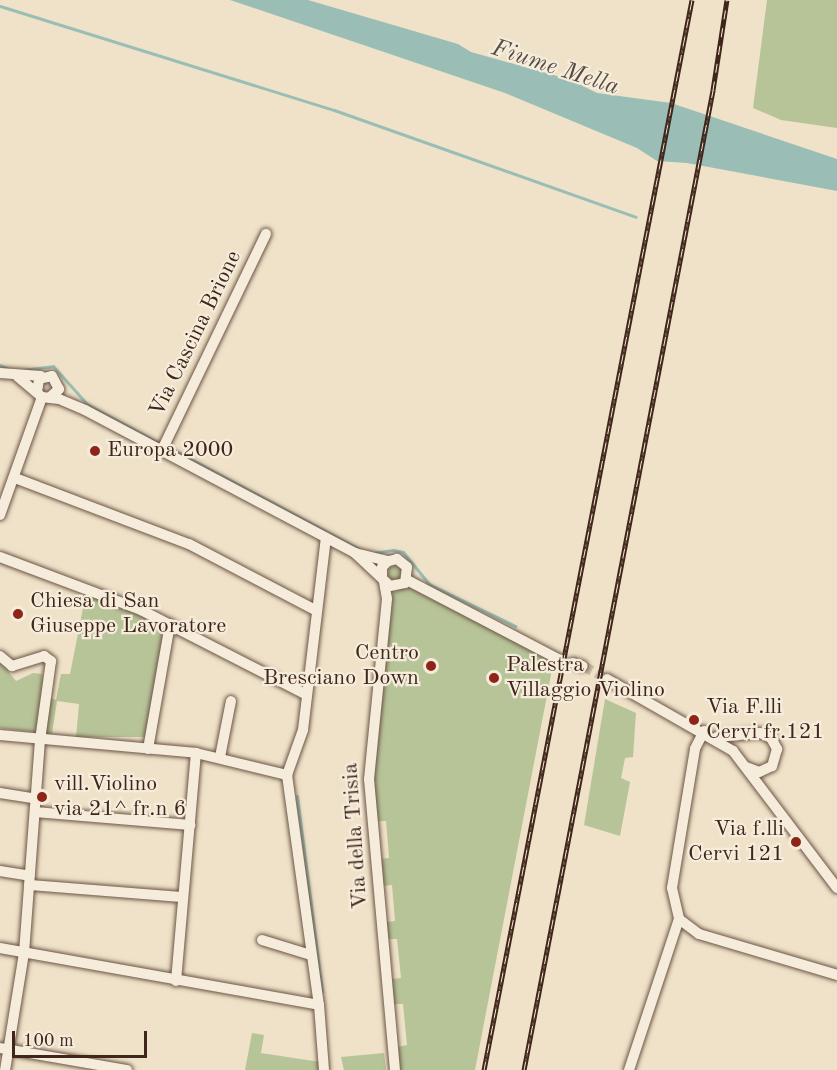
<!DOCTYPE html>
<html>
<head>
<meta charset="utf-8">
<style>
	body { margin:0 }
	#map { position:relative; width:837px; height:1070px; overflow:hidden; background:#efe2c8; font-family:"Old Standard TT",serif }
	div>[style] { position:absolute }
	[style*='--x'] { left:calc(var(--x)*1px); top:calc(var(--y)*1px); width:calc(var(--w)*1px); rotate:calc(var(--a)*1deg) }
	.green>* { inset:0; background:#b7c498 }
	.round { border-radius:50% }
	.water>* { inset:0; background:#9abeb5 }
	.stream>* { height:3px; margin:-1.5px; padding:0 1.5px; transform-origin:1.5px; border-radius:1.5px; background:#9abeb5 }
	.minor-tunnel>* { height:10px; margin-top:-5px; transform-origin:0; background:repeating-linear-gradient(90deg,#ccbca5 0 10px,transparent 0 15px) }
	.roads { filter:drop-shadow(0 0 2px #6c5446) drop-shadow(0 0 2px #6c5446) }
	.minor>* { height:10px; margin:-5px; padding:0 5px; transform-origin:5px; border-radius:5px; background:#f5ecdb }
	.rail>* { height:5px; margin-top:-2.5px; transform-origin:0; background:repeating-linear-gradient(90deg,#f5ecdb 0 9px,#40251a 0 18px); box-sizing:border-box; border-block:2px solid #40251a }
	.dots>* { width:16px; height:16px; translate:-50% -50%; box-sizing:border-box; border:3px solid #f5ecdb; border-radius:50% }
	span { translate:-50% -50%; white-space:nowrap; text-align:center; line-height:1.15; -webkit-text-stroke:4.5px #f5ecdb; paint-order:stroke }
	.street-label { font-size:22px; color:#40251a }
	.poi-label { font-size:22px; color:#40251a }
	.left { translate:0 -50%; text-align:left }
	.right { translate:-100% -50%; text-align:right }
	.water-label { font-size:24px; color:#564b41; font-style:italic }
	.scale { position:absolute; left:12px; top:1031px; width:135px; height:27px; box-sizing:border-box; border:3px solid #40251a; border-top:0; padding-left:8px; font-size:18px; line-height:21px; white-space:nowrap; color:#40251a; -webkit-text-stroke:4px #f5ecdb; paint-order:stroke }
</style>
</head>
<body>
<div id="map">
	<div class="green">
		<div style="clip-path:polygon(767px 0,837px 0,837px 128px,781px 120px,753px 108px)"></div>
		<div class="round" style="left:388px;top:566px;width:14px;height:14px"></div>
		<div style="clip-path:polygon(406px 586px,554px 659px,475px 1070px,400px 1070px,398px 1047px,407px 1045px,403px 1004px,394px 1004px,391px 979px,401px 978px,397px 939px,388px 939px,386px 922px,395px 921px,392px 885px,382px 886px,380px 859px,389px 858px,386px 821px,377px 821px,373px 763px,391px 600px,393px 593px)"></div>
		<div style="clip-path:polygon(86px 593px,165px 626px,146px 737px,76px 737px,79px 704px,57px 701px,52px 734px,0 728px,0 661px,16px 681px,33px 673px,42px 674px,45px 696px,56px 700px,61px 674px,70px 674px)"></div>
		<div style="clip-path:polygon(605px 699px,636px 713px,633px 757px,625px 758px,621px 778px,630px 782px,620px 836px,584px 825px)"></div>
		<div style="clip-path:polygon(252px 1033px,264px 1035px,261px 1053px,320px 1062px,320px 1070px,245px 1070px)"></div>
		<div style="clip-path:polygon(384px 1053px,386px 1070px,344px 1070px,343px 1066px,341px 1057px)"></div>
	</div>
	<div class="water">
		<div style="clip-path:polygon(230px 0,308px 0,458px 44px,471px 52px,571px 80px,597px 93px,671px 103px,837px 159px,837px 191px,687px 163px,657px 161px,637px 148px,505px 93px)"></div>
	</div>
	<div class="stream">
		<div style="--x:0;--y:6;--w:350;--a:17.3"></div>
		<div style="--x:334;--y:110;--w:320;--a:19.5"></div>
		<div style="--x:0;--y:365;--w:10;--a:24"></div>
		<div style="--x:22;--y:370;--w:31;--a:-7"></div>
		<div style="--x:53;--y:366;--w:51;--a:48.2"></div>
		<div style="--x:87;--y:404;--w:82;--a:28.4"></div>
		<div style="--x:172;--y:449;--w:214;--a:28.1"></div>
		<div style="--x:373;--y:553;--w:20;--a:-9"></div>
		<div style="--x:393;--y:550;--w:10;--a:11"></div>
		<div style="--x:403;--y:552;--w:41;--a:50.9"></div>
		<div style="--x:429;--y:584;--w:96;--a:26"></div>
		<div style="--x:297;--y:796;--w:197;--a:82.7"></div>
	</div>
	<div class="minor-tunnel">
		<div style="--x:583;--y:666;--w:27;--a:28"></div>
	</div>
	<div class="roads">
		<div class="minor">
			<div style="--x:0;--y:373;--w:41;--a:4.2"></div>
			<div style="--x:18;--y:377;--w:31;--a:40"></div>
			<div style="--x:42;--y:397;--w:17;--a:7"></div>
			<div style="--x:59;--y:399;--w:28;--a:23"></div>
			<div style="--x:85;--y:410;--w:306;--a:27.9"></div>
			<div style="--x:355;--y:553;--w:34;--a:14"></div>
			<div style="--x:37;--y:392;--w:13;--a:-81"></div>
			<div style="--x:39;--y:379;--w:13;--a:-13"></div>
			<div style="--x:52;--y:376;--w:15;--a:62"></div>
			<div style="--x:59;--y:389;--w:13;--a:138"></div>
			<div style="--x:162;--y:450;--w:240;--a:-64.3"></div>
			<div style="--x:15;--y:478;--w:186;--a:20.8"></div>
			<div style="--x:189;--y:544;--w:144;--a:27.6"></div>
			<div style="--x:0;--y:515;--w:125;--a:-70.4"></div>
			<div style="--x:355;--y:553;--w:48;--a:43.3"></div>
			<div style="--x:390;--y:586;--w:15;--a:-11"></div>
			<div style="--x:405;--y:583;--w:16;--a:-83"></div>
			<div style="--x:407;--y:567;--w:13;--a:-141"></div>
			<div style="--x:397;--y:559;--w:9;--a:167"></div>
			<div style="--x:388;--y:561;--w:8;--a:135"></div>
			<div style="--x:382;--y:567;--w:11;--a:90"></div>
			<div style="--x:0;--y:557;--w:151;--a:20.6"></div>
			<div style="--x:141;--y:610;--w:186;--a:27.1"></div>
			<div style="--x:407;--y:580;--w:173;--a:27.6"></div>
			<div style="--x:384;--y:582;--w:17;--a:80"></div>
			<div style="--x:387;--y:599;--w:181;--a:95.7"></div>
			<div style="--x:369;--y:779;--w:292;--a:84.9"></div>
			<div style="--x:0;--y:656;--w:16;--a:40"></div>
			<div style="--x:12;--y:666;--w:34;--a:-17"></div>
			<div style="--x:44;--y:656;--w:9;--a:36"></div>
			<div style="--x:51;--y:661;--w:80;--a:97.9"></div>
			<div style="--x:40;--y:740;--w:214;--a:94.3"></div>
			<div style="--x:24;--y:953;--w:119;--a:99.2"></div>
			<div style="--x:573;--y:663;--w:10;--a:17"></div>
			<div style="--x:607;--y:679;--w:145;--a:29.7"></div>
			<div style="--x:733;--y:751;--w:172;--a:52.8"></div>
			<div style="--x:704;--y:731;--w:20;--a:117"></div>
			<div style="--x:695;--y:749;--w:141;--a:99.4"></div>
			<div style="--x:672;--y:888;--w:32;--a:77"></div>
			<div style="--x:679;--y:919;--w:25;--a:37"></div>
			<div style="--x:699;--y:934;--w:144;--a:16.5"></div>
			<div style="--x:0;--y:735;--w:197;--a:5.2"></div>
			<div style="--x:196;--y:753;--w:94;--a:13.6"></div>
			<div style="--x:287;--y:775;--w:232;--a:82.1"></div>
			<div style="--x:319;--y:1005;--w:65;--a:85.6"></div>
			<div style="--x:717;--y:737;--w:43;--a:-5.3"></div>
			<div style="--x:760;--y:733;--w:12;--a:24"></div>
			<div style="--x:771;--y:738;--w:13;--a:61"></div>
			<div style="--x:777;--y:749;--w:18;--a:106"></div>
			<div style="--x:772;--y:766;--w:14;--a:155"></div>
			<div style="--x:759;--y:772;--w:14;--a:-159"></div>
			<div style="--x:148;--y:749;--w:127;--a:-80"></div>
			<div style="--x:220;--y:757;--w:57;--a:-78.9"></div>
			<div style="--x:287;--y:775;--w:48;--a:-70.4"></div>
			<div style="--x:303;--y:730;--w:193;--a:-83.2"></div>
			<div style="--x:0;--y:793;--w:36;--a:9"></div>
			<div style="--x:35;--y:812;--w:156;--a:4.8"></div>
			<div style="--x:0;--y:871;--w:30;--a:9"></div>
			<div style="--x:29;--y:885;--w:154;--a:4.5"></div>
			<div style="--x:262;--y:940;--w:51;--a:17"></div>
			<div style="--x:0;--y:948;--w:324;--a:10.1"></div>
			<div style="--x:176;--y:981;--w:229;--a:-85"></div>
			<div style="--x:0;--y:1048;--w:129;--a:9.8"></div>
			<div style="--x:629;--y:1070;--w:159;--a:-71.7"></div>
		</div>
	</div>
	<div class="rail">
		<div style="--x:484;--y:1070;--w:1090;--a:-79"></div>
		<div style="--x:524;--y:1070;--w:998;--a:-79.08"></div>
		<div style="--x:713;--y:90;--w:91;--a:-81.2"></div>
	</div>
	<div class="dots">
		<div style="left:95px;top:451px;background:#8f2418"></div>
		<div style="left:18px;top:614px;background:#8f2418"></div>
		<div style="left:431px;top:666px;background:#8f2418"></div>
		<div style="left:494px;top:678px;background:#8f2418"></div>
		<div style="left:694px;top:720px;background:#8f2418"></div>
		<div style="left:42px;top:797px;background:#8f2418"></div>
		<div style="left:796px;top:842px;background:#8f2418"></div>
	</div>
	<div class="street-label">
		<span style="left:196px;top:334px;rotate:-64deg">Via Cascina Brione</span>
		<span style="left:356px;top:836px;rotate:-94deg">Via della Trisia</span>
	</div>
	<div class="poi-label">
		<span class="left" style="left:107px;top:451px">Europa 2000</span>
		<span class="left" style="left:30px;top:614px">Chiesa di San<br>Giuseppe Lavoratore</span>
		<span class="right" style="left:419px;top:666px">Centro<br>Bresciano Down</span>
		<span class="left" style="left:506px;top:678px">Palestra<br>Villaggio Violino</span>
		<span class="left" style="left:706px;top:720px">Via F.lli<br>Cervi fr.121</span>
		<span class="left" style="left:54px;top:797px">vill.Violino<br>via 21^ fr.n 6</span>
		<span class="right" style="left:784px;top:842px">Via f.lli<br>Cervi 121</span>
	</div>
	<div class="water-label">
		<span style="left:555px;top:69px;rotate:18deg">Fiume Mella</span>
	</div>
	<div class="scale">100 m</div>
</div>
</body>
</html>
